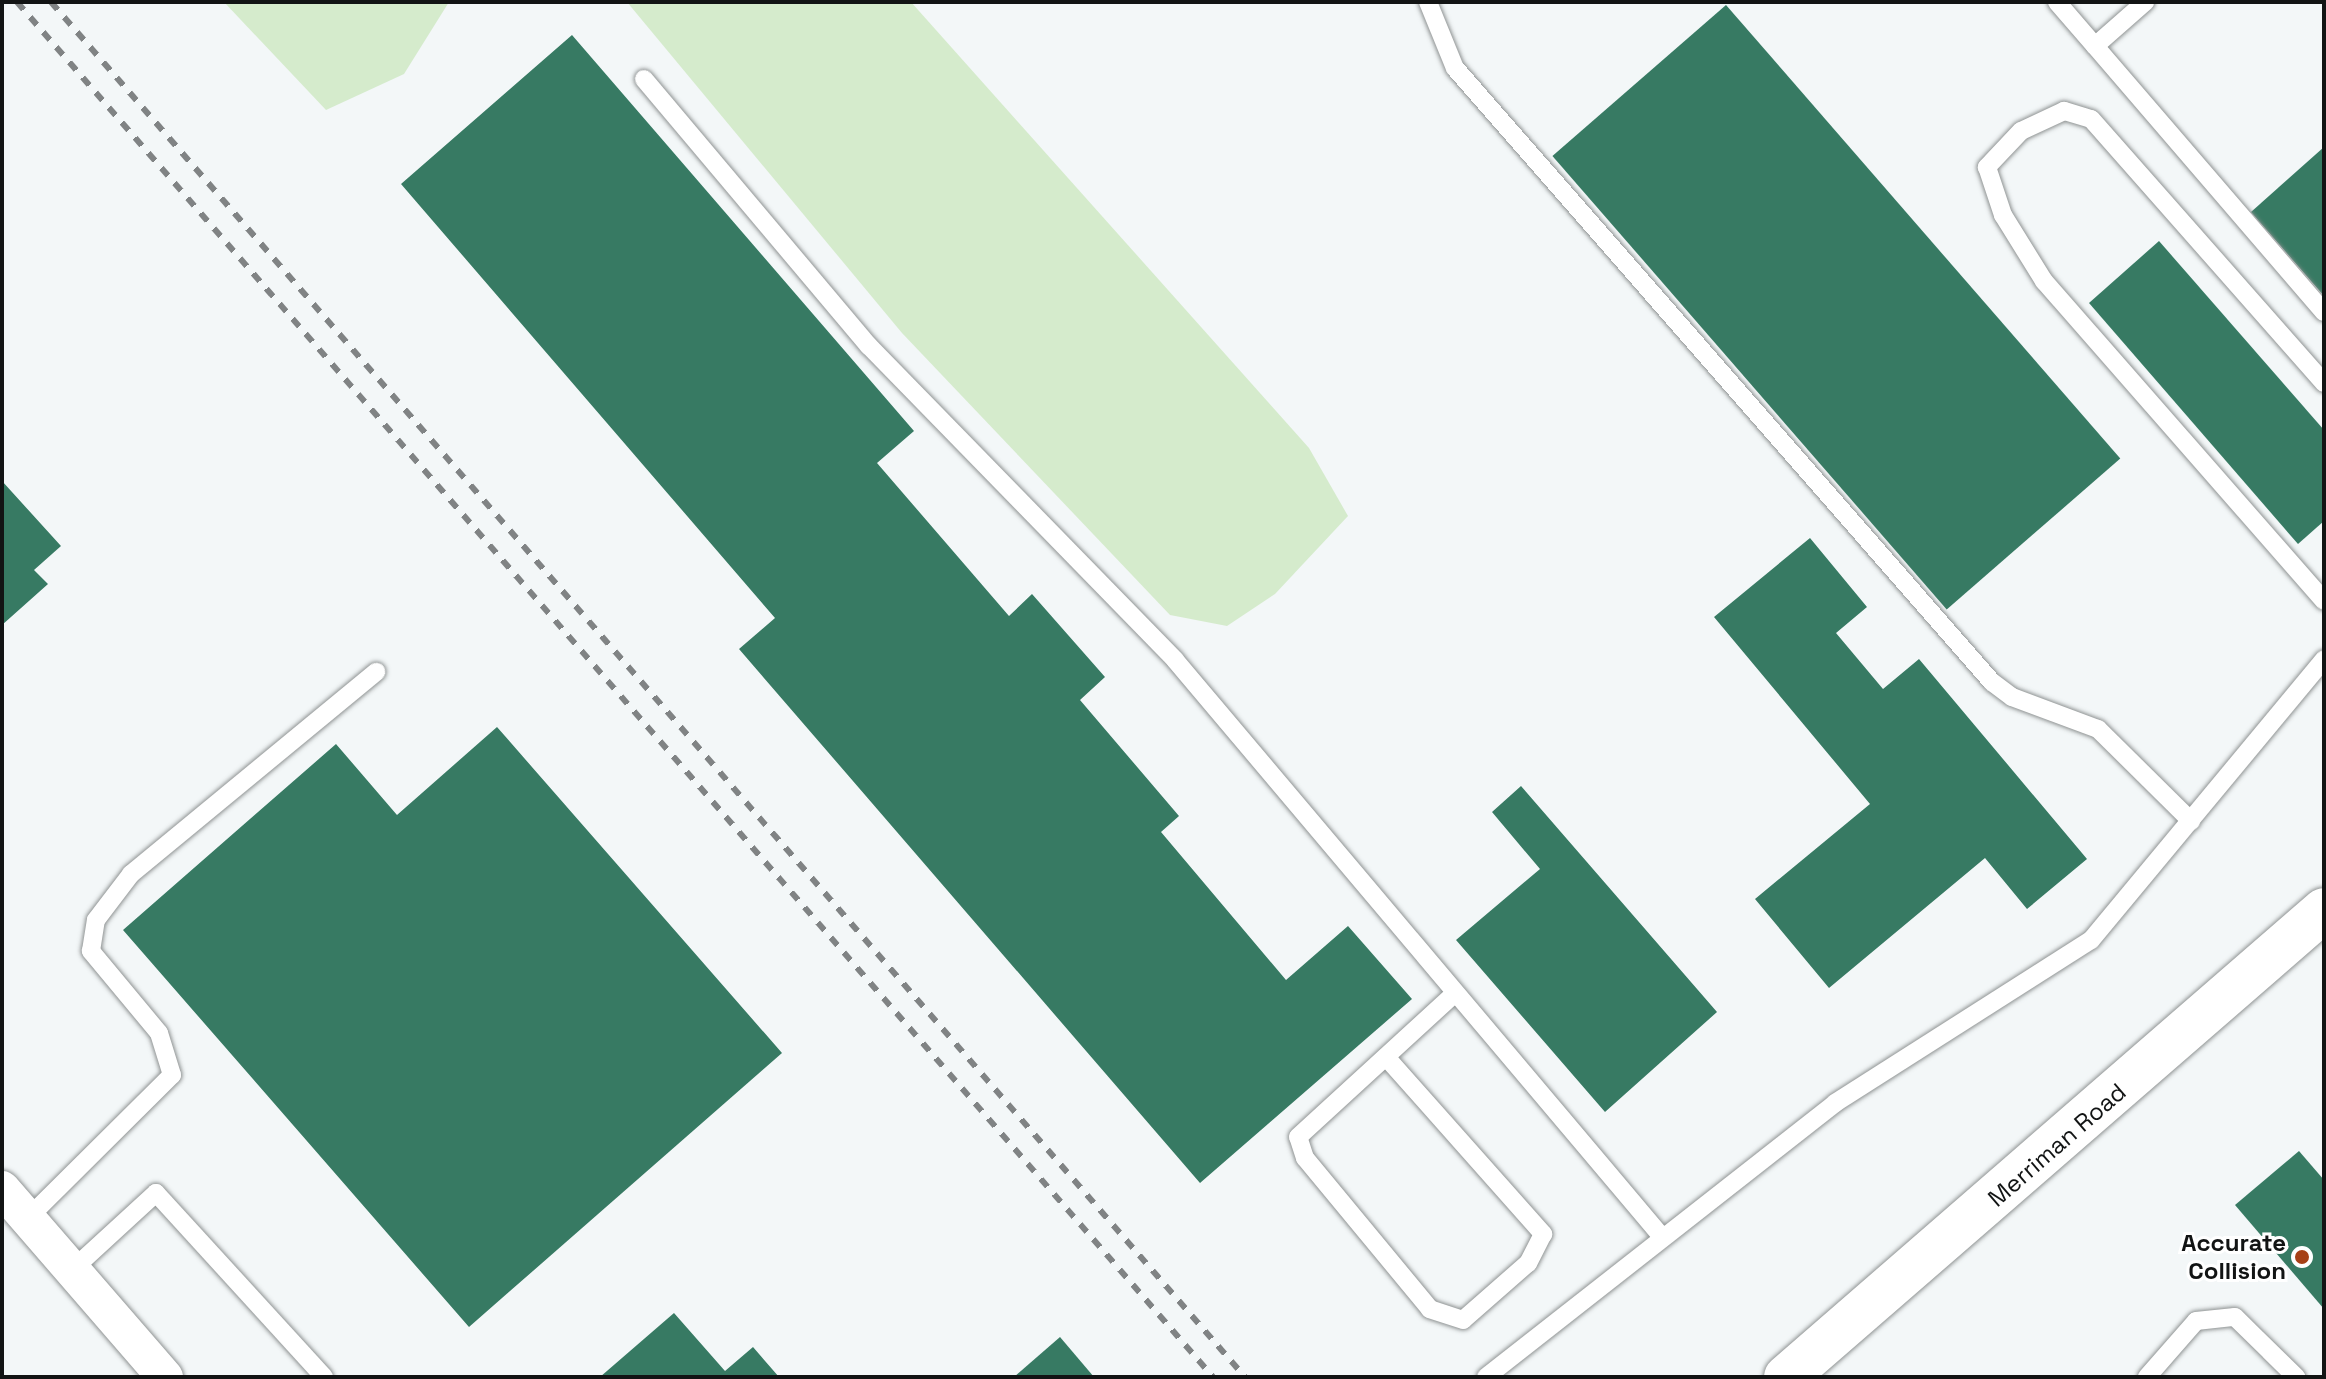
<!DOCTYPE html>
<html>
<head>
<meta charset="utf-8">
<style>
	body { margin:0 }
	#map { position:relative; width:2326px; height:1379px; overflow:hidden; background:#f3f7f8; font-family:"Space Grotesk",sans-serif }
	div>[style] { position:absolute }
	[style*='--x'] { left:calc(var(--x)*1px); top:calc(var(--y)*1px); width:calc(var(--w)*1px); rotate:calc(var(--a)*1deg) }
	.green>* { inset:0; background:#d5ebcc }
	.building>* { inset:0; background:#377a63; transform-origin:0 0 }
	.roads { filter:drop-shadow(0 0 2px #8f9393) drop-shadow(0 0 2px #8f9393) }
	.service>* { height:18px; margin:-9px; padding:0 9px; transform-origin:9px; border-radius:9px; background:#fff }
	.minor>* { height:36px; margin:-18px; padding:0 18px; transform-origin:18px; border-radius:18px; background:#fff }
	.secondary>* { height:44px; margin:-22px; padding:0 22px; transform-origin:22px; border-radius:22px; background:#fff }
	.rail>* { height:6px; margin-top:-3px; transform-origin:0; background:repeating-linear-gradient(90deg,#808384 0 10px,transparent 0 20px) }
	.dots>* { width:22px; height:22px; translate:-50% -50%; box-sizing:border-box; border:4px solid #fff; border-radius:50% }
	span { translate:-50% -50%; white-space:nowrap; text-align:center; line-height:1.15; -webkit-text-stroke:6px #fff; paint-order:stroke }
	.street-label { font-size:24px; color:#121414 }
	.poi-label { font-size:24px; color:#121414; font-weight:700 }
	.right { translate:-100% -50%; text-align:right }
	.frame { position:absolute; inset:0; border:4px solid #121414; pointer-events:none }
</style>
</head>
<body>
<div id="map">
	<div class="green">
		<div style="clip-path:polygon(224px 2px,449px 2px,404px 74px,326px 110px)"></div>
		<div style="clip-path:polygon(627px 2px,911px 2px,1309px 448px,1348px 516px,1275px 594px,1227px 626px,1170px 615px,902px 333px)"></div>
	</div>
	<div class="building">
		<div style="left:1726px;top:5px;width:601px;height:230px;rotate:49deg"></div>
		<div style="clip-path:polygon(572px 35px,914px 431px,877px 463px,1009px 616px,1032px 594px,1105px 677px,1080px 700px,1179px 816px,1161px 832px,1286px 980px,1348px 926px,1412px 999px,1200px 1183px,739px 649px,775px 618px,401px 184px)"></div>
		<div style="clip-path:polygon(2324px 147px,2324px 296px,2251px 212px)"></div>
		<div style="clip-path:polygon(2159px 241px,2324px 430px,2324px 521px,2298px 544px,2089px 303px)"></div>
		<div style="clip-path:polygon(2px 481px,61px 546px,34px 570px,48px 584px,2px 625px)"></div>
		<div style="clip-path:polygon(1810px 538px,1867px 607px,1836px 633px,1883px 689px,1919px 659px,2087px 859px,2027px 909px,1985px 858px,1829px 988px,1755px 899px,1870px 804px,1714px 617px)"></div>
		<div style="clip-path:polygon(497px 727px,782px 1053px,469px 1327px,123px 930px,336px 744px,397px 815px)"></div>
		<div style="clip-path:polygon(1521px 786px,1717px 1012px,1605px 1112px,1456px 940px,1540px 869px,1492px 812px)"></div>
		<div style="clip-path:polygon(2299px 1151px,2324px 1180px,2324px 1309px,2235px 1205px)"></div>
		<div style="clip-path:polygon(674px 1313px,725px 1371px,753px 1347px,779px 1377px,600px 1377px)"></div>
		<div style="clip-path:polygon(1060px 1337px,1094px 1377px,1014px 1377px)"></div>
	</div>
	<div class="roads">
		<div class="service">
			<div style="--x:1428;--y:2;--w:71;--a:67.8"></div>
			<div style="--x:1455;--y:68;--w:816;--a:48.83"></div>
			<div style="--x:1992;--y:682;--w:25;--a:37"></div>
			<div style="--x:2012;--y:697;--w:92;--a:20.4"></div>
			<div style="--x:2098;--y:729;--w:131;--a:44.7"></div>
			<div style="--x:2057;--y:2;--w:58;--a:49.2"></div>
			<div style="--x:2095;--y:46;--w:67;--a:-41.3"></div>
			<div style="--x:2095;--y:46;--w:351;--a:49.3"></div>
			<div style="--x:644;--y:79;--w:349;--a:49.9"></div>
			<div style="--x:869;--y:346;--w:438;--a:45.7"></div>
			<div style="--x:1175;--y:660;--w:756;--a:49.83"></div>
			<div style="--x:2324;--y:383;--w:352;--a:-131.4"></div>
			<div style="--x:2091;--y:119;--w:28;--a:-163"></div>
			<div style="--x:2064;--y:111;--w:47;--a:155.1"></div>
			<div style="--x:2021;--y:131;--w:50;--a:133.4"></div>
			<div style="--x:1987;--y:167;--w:51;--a:71.6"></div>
			<div style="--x:2003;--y:215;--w:78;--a:58.2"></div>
			<div style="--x:2044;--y:281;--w:425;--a:48.8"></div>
			<div style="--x:1386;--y:1057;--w:237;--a:48.4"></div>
			<div style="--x:1543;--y:1234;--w:33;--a:117"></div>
			<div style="--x:1528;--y:1263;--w:86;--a:138.8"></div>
			<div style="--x:1463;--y:1320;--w:35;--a:-162"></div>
			<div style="--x:1430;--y:1309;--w:196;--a:-129.6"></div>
			<div style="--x:1305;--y:1158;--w:22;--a:-108"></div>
			<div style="--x:1298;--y:1137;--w:213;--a:-42.5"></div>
			<div style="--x:28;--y:1218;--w:203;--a:-44.8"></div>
			<div style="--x:172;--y:1075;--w:44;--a:-107.2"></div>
			<div style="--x:159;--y:1033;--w:107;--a:-129.7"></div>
			<div style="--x:91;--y:951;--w:31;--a:-81"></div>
			<div style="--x:96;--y:920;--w:58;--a:-52.7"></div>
			<div style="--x:131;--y:874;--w:318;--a:-39.5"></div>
			<div style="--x:72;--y:1270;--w:114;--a:-42.5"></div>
			<div style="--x:156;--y:1193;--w:249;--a:47.6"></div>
			<div style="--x:1486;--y:1377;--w:444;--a:-38.1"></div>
			<div style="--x:1835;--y:1103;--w:303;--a:-32.5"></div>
			<div style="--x:2091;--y:940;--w:365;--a:-50.3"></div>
			<div style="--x:2147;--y:1377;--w:74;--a:-48.8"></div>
			<div style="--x:2196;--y:1321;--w:39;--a:-6"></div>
			<div style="--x:2235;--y:1317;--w:86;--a:44.5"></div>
		</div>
		<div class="minor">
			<div style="--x:2;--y:1189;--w:249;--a:49.1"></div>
		</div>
		<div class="secondary">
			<div style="--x:1786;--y:1377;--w:712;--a:-40.96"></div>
		</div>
	</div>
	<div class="rail">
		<div style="--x:17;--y:2;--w:1822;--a:48.98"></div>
		<div style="--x:51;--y:2;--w:1821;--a:49.03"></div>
	</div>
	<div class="dots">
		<div style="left:2302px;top:1257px;background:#a64016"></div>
	</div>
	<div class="street-label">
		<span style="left:2057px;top:1145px;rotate:-41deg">Merriman Road</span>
	</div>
	<div class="poi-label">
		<span class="right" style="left:2286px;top:1257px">Accurate<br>Collision</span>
	</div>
	<div class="frame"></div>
</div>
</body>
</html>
